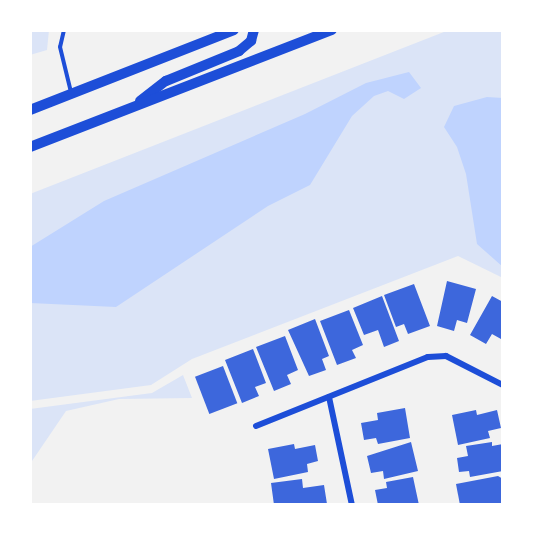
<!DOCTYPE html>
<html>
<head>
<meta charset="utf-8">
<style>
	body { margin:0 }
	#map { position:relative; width:533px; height:535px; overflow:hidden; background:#f2f2f2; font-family:Figtree,sans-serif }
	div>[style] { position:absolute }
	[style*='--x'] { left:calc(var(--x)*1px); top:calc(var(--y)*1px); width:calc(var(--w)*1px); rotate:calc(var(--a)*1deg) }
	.green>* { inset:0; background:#dbe4f7 }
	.water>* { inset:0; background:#bfd3fe }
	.building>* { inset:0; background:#3d67dc; transform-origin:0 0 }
	.service>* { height:4px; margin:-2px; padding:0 2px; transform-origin:2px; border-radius:2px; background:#1d4ed8 }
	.minor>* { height:6px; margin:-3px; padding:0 3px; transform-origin:3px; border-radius:3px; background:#1d4ed8 }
	.secondary>* { height:10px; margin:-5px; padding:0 5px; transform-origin:5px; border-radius:5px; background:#1d4ed8 }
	span { translate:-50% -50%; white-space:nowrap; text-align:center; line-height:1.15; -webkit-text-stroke:4.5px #fff; paint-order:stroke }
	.frame { position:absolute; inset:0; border:32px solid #fff; pointer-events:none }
</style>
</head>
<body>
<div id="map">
	<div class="green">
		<div style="clip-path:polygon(30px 30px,49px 30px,47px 50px,30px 55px)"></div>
		<div style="clip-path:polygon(449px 30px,503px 30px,503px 278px,458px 256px,192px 359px,151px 385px,30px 401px,30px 194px)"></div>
		<div style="clip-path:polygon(183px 375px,192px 398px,119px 399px,66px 411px,30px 464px,30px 409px,152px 393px)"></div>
	</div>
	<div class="water">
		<div style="clip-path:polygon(409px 72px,421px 88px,404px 99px,388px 91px,374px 96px,352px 116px,310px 185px,268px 206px,116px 307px,30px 303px,30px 247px,104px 201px,305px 114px,366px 83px)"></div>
		<div style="clip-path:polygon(487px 97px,503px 98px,503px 267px,477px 244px,466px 174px,457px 147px,444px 127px,454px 106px)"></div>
	</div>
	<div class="building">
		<div style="clip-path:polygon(447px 281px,476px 289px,467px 323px,457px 320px,454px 331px,437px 326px)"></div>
		<div style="clip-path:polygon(414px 284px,430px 326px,408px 334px,404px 324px,396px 327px,384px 295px)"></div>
		<div style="clip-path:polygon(382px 296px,399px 341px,384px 347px,378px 330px,364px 335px,353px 308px)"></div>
		<div style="clip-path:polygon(492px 296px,503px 302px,503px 335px,501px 339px,492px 334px,486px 344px,470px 335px)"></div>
		<div style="clip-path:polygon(349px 310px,363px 345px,352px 350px,356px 358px,337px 365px,320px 321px)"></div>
		<div style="clip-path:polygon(315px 319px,329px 356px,322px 359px,326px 370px,309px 376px,288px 330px)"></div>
		<div style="clip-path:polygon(285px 336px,298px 370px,287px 375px,291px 384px,274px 391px,256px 347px)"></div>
		<div style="clip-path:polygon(253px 349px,266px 383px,255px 387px,259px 396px,242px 403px,225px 360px)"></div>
		<div style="left:223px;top:366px;width:40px;height:30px;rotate:69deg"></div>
		<div style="clip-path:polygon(405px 408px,410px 438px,378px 444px,376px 438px,364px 440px,361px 423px,378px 420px,377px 413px)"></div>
		<div style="clip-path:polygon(476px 410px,477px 415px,497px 410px,501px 428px,488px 431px,490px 438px,458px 445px,452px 415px)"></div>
		<div style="clip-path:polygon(411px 442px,418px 471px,384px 479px,383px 471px,371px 473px,367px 456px)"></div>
		<div style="clip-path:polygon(492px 442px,492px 446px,503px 444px,503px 471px,470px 477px,469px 471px,459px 472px,457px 458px,468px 456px,466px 446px)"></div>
		<div style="clip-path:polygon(294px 444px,295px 449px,315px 445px,318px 461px,307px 464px,308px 472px,274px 479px,268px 449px)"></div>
		<div style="clip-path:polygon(498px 476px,503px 479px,503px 505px,460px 505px,456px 484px)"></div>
		<div style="clip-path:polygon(413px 477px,419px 505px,378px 505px,375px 490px,387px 488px,386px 482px)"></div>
		<div style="clip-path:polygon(302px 479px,303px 488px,324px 485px,327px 504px,274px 505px,271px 483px)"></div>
	</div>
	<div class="service">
		<div style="--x:64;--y:30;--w:17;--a:103"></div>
		<div style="--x:60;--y:47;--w:46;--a:76.3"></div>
	</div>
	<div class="minor">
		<div style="--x:329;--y:397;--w:110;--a:78"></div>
		<div style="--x:256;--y:426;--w:185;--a:-21.9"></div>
		<div style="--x:428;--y:357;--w:18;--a:-3"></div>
		<div style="--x:446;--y:356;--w:64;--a:27"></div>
	</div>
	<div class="secondary">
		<div style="--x:140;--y:101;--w:33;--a:-38"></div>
		<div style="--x:166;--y:81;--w:79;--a:-22.3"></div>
		<div style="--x:239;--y:51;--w:16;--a:-40"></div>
		<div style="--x:251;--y:41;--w:11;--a:-75"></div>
		<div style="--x:30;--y:110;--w:219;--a:-21.4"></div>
		<div style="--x:30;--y:147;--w:324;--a:-21.2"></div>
	</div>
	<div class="frame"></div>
</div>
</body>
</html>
